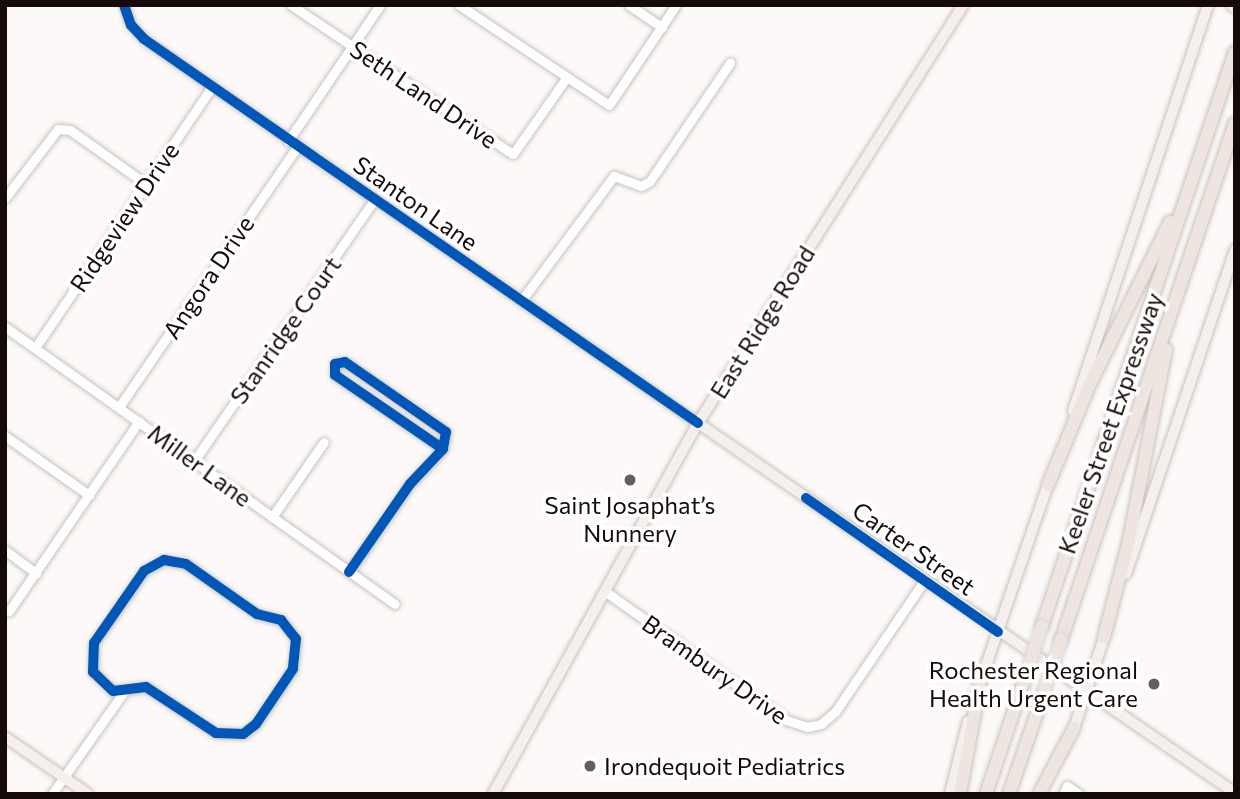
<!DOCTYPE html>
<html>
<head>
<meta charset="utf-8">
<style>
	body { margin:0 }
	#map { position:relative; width:1240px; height:799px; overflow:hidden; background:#fcf9f8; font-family:Commissioner,sans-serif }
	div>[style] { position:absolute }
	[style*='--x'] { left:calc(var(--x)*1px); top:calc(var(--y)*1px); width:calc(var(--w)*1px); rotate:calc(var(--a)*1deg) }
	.roads { filter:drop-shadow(0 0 2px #c8c2bf) drop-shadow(0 0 2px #c8c2bf) }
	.minor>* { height:9px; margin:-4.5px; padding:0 4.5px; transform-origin:4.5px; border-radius:4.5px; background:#fffefe }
	.major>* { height:10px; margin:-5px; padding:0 5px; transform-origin:5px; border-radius:5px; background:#f5f0ed }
	.highway>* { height:12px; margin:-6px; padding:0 6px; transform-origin:6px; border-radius:6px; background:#eee5e1 }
	.bridges { filter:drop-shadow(0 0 2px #d9d5d5) drop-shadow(0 0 2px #d9d5d5) }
	.highway-bridge>* { height:12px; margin:-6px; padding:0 6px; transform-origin:6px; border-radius:6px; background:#eee5e1 }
	.cycleway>* { height:10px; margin:-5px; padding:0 5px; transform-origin:5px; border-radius:5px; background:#0057b8 }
	.dots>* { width:19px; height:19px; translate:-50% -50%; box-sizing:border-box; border:4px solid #fff; border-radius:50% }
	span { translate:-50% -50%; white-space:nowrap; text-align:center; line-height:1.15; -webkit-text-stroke:7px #fff; paint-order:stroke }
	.street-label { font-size:24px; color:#140b08 }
	.poi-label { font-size:24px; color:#140b08 }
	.right { translate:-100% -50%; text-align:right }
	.left { translate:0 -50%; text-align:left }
	.frame { position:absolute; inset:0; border:7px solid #140b08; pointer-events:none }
</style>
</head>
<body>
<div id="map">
	<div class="roads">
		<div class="minor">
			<div style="--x:124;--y:5;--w:21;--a:71"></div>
			<div style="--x:131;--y:25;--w:19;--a:47"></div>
			<div style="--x:144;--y:39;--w:674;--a:34.73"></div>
			<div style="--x:291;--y:5;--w:267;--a:33.9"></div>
			<div style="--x:513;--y:154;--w:94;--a:-55"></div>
			<div style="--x:459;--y:5;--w:180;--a:33.7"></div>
			<div style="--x:609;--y:105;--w:120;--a:-56.2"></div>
			<div style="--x:629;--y:5;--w:40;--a:34"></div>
			<div style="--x:288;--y:141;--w:164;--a:-55.9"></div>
			<div style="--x:5;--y:198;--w:87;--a:-52.5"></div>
			<div style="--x:58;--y:129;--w:12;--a:5"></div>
			<div style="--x:70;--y:130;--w:93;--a:35.4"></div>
			<div style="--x:521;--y:301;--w:156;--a:-53.4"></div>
			<div style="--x:614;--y:176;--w:29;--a:20"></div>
			<div style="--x:641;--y:186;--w:10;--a:-29"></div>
			<div style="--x:650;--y:181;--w:143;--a:-55.9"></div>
			<div style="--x:5;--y:327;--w:478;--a:35.4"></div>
			<div style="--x:35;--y:348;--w:315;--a:-55.9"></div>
			<div style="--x:119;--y:407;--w:315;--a:-55.6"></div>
			<div style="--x:5;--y:436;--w:103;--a:35.1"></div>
			<div style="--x:194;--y:461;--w:318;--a:-55.4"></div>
			<div style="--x:272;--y:517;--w:91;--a:-55.3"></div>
			<div style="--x:5;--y:550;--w:39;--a:37"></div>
			<div style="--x:164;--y:560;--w:22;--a:10"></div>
			<div style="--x:186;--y:564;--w:87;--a:35.2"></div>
			<div style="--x:257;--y:614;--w:25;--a:14"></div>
			<div style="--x:281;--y:620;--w:24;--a:52"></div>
			<div style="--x:296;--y:639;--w:30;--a:96"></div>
			<div style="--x:293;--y:669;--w:66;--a:123.9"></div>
			<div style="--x:256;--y:724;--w:16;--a:142"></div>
			<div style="--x:243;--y:734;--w:27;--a:-178"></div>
			<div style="--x:216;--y:733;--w:84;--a:-146.7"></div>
			<div style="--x:146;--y:687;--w:33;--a:173"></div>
			<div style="--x:113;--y:691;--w:28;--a:-136"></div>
			<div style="--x:93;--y:672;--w:29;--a:-88"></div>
			<div style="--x:94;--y:643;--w:88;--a:-55.2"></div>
			<div style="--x:144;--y:571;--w:23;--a:-29"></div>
			<div style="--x:349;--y:572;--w:107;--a:-55.3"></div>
			<div style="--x:410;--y:484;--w:48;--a:-46.7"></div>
			<div style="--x:443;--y:449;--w:131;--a:-145.6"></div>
			<div style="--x:335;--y:375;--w:11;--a:-90"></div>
			<div style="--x:335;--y:364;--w:10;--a:-11"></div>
			<div style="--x:345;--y:362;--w:123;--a:34.7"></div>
			<div style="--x:446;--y:432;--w:17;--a:100"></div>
			<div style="--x:606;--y:592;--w:221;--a:35.4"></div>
			<div style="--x:786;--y:720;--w:22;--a:18"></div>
			<div style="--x:807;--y:727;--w:14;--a:-12"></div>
			<div style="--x:821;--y:724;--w:18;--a:-41"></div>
			<div style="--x:835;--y:712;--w:158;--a:-55.8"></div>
			<div style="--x:9;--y:611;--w:230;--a:-55.6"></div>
			<div style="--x:52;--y:794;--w:123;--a:-54.9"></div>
			<div style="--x:1063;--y:794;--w:9;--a:-63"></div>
			<div style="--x:1067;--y:786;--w:14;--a:34"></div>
		</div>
		<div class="major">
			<div style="--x:1231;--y:5;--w:5;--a:37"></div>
			<div style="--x:1073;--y:411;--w:428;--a:-71.6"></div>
			<div style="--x:698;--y:423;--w:652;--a:34.57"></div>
			<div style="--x:1126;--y:574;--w:342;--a:-71.4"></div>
			<div style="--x:978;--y:689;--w:222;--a:-71.1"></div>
			<div style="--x:1072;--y:734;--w:111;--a:-71.6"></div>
			<div style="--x:5;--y:737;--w:101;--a:34.5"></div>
			<div style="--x:493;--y:794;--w:424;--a:-61.1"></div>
			<div style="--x:698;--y:423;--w:495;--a:-57.6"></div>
			<div style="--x:950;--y:794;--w:75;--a:-76.1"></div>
		</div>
		<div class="highway">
			<div style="--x:1048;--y:485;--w:107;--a:-67.5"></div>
			<div style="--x:1089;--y:386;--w:183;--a:-63.7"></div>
			<div style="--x:1042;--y:626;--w:606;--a:-71.42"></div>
			<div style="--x:1104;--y:637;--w:100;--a:-75.5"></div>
			<div style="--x:1129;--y:540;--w:194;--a:-79"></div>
			<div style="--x:1061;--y:640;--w:545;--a:-71.4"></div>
			<div style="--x:960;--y:794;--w:113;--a:-79.8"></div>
			<div style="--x:986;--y:794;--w:116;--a:-71.4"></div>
			<div style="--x:1009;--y:794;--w:105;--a:-71"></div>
			<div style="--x:1039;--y:794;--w:75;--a:-62.1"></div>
		</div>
	</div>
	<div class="bridges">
		<div class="highway-bridge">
			<div style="--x:1023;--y:684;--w:61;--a:-71.9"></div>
			<div style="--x:1043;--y:695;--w:58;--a:-71.9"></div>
		</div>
	</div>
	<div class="cycleway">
		<div style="--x:124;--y:5;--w:21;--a:71"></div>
		<div style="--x:131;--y:25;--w:19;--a:47"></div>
		<div style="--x:144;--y:39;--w:674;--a:34.73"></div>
		<div style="--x:806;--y:498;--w:234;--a:34.9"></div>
		<div style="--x:164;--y:560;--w:22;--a:10"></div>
		<div style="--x:186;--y:564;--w:87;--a:35.2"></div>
		<div style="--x:257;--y:614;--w:25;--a:14"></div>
		<div style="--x:281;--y:620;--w:24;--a:52"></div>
		<div style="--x:296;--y:639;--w:30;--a:96"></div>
		<div style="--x:293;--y:669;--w:66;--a:123.9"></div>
		<div style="--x:256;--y:724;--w:16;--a:142"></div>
		<div style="--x:243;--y:734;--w:27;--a:-178"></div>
		<div style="--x:216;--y:733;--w:84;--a:-146.7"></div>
		<div style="--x:146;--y:687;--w:33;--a:173"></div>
		<div style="--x:113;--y:691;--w:28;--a:-136"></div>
		<div style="--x:93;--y:672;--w:29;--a:-88"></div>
		<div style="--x:94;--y:643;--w:88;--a:-55.2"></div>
		<div style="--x:144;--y:571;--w:23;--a:-29"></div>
		<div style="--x:349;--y:572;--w:107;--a:-55.3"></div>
		<div style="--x:410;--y:484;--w:48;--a:-46.7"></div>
		<div style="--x:443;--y:449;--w:131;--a:-145.6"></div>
		<div style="--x:335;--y:375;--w:11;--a:-90"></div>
		<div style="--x:335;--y:364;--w:10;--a:-11"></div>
		<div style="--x:345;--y:362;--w:123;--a:34.7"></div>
		<div style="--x:446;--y:432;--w:17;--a:100"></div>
	</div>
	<div class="dots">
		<div style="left:630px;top:480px;background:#655e5c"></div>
		<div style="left:1154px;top:684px;background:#655e5c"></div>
		<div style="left:590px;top:766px;background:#655e5c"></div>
	</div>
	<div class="street-label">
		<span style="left:424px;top:94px;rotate:34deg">Seth Land Drive</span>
		<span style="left:416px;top:203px;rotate:35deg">Stanton Lane</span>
		<span style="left:124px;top:217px;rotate:-56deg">Ridgeview Drive</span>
		<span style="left:208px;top:277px;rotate:-56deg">Angora Drive</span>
		<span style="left:762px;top:322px;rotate:-58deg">East Ridge Road</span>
		<span style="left:285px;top:330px;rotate:-55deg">Stanridge Court</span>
		<span style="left:1110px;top:423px;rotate:-71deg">Keeler Street Expressway</span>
		<span style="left:200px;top:465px;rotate:36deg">Miller Lane</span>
		<span style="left:914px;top:548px;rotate:35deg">Carter Street</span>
		<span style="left:715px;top:669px;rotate:35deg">Brambury Drive</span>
	</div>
	<div class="poi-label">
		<span style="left:630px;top:519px">Saint Josaphat’s<br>Nunnery</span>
		<span class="right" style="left:1138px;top:684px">Rochester Regional<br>Health Urgent Care</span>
		<span class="left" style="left:604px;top:766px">Irondequoit Pediatrics</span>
	</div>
	<div class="frame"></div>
</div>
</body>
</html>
